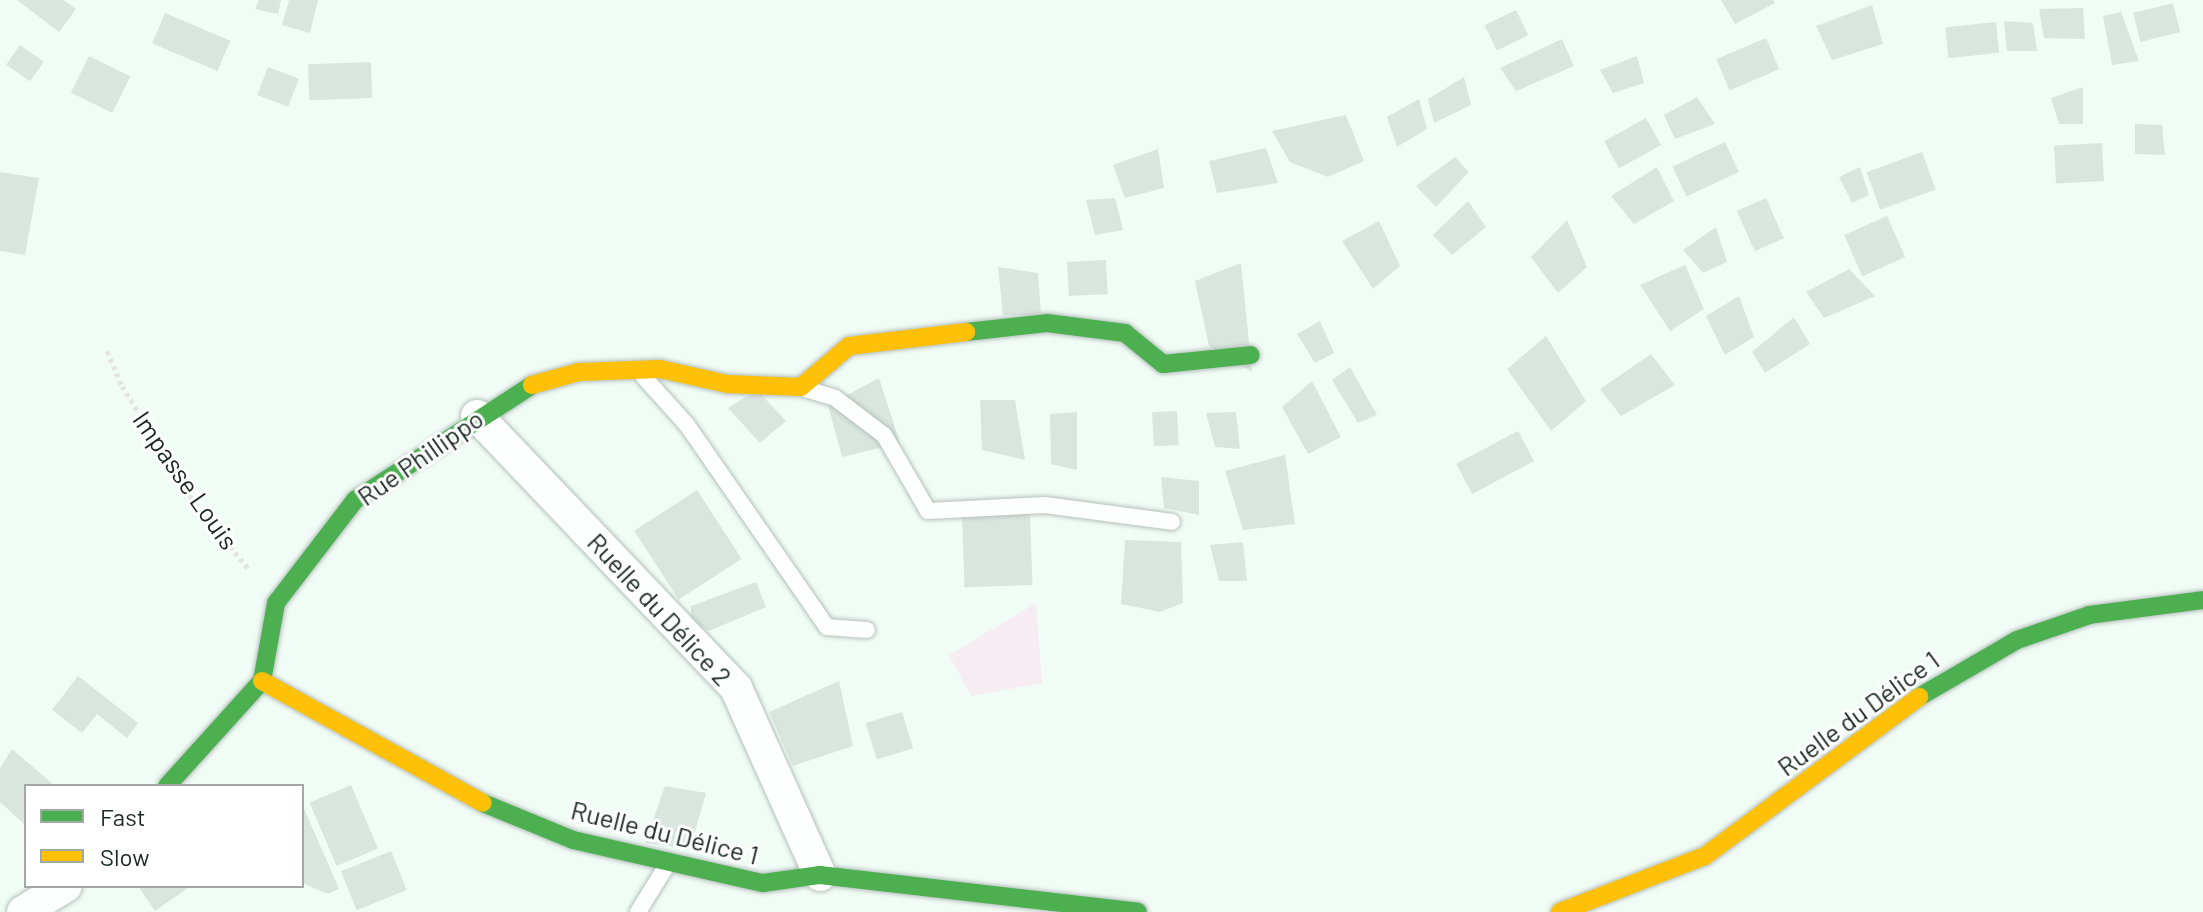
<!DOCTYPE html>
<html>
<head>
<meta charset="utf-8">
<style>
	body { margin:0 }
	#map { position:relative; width:2203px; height:912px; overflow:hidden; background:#f2fcf7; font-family:Barlow,sans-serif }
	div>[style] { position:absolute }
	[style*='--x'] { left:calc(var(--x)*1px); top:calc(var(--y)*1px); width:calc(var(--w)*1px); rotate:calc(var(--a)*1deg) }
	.green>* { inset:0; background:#f5edf2 }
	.building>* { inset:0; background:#dae5e0; transform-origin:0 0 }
	.path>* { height:5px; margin-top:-2.5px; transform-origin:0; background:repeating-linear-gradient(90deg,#e1e4e3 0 4px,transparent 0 8px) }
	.roads { filter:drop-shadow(0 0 2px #b5c0bb) drop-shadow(0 0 2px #b5c0bb) }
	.lane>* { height:16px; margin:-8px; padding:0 8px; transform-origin:8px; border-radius:8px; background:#fdfffe }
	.street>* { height:32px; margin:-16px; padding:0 16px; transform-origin:16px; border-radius:16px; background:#fdfffe }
	.fast>* { height:18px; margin:-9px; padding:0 9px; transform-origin:9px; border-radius:9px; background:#4caf50 }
	.slow>* { height:18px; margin:-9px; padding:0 9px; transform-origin:9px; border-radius:9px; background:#ffc107 }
	span { translate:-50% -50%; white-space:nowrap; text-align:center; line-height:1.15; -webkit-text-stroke:6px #fff; paint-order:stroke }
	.street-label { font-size:26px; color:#182620 }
	.legend { position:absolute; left:24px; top:784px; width:280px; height:104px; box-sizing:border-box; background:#fff; border:2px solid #a3a8a6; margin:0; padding:10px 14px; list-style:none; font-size:24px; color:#182620 }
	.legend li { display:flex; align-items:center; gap:16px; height:40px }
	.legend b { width:40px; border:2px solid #a3a8a6 }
</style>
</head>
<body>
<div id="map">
	<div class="green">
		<div style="clip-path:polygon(1036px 603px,1042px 683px,971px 696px,949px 655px)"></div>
	</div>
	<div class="building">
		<div style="clip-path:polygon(17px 0,63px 0,76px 9px,59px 32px)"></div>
		<div style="clip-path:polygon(259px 0,281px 0,278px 14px,255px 9px)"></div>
		<div style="clip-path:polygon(289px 0,318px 0,310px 33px,282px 25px)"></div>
		<div style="clip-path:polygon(1721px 0,1773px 0,1775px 3px,1735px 24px)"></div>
		<div style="left:2173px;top:3px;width:30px;height:41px;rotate:76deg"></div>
		<div style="clip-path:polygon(1872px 5px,1883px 44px,1832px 60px,1816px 26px)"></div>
		<div style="clip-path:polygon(2083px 8px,2085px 39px,2044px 38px,2039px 9px)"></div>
		<div style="left:1516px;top:10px;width:28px;height:35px;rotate:64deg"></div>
		<div style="clip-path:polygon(2121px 12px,2139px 61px,2112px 65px,2103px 16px)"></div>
		<div style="left:165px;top:13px;width:71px;height:33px;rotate:23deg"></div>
		<div style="clip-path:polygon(2004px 21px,2033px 23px,2037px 51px,2007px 51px)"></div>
		<div style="left:1996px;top:22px;width:31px;height:51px;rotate:84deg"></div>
		<div style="left:1766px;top:38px;width:34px;height:54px;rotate:67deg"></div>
		<div style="clip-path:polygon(1562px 39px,1574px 66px,1516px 91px,1500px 68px)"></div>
		<div style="left:20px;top:45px;width:29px;height:24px;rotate:35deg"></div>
		<div style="left:89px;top:56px;width:46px;height:41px;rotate:26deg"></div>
		<div style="clip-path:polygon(1637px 56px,1644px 83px,1613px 93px,1600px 70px)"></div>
		<div style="left:371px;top:62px;width:36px;height:63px;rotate:88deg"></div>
		<div style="left:268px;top:67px;width:33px;height:30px;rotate:21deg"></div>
		<div style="clip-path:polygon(1464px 77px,1471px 105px,1434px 123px,1428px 99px)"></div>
		<div style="clip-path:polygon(2083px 87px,2083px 124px,2059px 124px,2051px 98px)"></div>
		<div style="clip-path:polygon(1697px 97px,1715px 124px,1675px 139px,1664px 115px)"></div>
		<div style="clip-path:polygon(1419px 99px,1427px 129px,1397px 147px,1387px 117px)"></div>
		<div style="clip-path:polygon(1346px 115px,1364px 161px,1328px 177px,1290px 162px,1272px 131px)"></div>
		<div style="left:1646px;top:118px;width:31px;height:48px;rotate:61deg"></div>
		<div style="clip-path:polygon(2135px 124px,2162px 125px,2165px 155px,2135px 154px)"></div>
		<div style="left:1725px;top:142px;width:33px;height:58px;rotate:65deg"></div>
		<div style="left:2102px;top:143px;width:38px;height:48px;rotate:87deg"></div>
		<div style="clip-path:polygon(1266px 148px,1278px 183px,1217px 193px,1209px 161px)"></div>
		<div style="clip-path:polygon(1158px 149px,1164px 188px,1125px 198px,1113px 165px)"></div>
		<div style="left:1922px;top:152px;width:40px;height:59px;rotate:70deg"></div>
		<div style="clip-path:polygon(1455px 157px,1469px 172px,1436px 207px,1416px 186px)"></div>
		<div style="clip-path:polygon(1657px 167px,1674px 201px,1634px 224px,1611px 196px)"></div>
		<div style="clip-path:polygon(1860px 167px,1869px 195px,1852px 203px,1839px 177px)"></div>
		<div style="clip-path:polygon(0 172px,39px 178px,25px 255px,0 251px)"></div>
		<div style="clip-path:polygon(1115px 198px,1123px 230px,1095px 235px,1086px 200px)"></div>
		<div style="left:1766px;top:198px;width:44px;height:32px;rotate:66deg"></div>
		<div style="clip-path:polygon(1468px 201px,1486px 227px,1452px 255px,1433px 235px)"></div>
		<div style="left:1887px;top:216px;width:45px;height:47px;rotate:66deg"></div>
		<div style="clip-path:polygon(1567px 220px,1587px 267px,1558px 293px,1531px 257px)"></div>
		<div style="clip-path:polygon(1379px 221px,1400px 266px,1373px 289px,1342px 241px)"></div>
		<div style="clip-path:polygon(1716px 227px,1727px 262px,1703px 273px,1683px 250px)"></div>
		<div style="left:1106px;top:260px;width:34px;height:39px;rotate:87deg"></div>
		<div style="clip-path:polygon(1241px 263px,1252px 372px,1209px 346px,1195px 281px)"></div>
		<div style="clip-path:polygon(1685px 265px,1704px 309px,1670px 331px,1640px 285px)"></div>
		<div style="clip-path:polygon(998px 267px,1038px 273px,1041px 315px,1003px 315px)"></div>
		<div style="clip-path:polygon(1849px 269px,1875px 296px,1824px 318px,1806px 292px)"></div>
		<div style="clip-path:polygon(1739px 296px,1754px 337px,1725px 355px,1706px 316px)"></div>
		<div style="clip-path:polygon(1794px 317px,1810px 344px,1765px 373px,1752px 352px)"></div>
		<div style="clip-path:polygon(1320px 321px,1334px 353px,1315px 363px,1297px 334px)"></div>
		<div style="clip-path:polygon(1546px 336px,1586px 401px,1551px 431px,1507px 369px)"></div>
		<div style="clip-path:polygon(1651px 354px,1675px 385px,1621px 416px,1600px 389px)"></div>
		<div style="clip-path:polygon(1350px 367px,1377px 415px,1358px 423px,1332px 380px)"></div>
		<div style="clip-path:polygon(879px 378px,900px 443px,842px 457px,828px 405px)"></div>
		<div style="clip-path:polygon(1312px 381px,1341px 437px,1308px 454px,1282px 407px)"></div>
		<div style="clip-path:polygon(757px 390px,786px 421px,760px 443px,728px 408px)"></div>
		<div style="clip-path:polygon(980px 400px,1015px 400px,1025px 460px,982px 450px)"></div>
		<div style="left:1177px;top:411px;width:34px;height:25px;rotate:87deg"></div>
		<div style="clip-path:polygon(1077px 412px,1077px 470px,1051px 464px,1050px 414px)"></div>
		<div style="clip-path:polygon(1236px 412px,1240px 449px,1215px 447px,1206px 413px)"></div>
		<div style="left:1518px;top:431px;width:34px;height:70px;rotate:62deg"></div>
		<div style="clip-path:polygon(1285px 455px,1295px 524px,1243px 530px,1225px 471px)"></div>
		<div style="clip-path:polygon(1161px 477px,1199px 481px,1199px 515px,1164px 508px)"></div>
		<div style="left:697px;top:490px;width:82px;height:75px;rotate:57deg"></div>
		<div style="left:1030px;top:514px;width:71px;height:68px;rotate:88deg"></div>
		<div style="clip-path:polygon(1125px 540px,1181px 542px,1183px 603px,1160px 612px,1121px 604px)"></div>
		<div style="clip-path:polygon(1243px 542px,1247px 581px,1219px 581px,1210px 545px)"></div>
		<div style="clip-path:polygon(756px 582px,766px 607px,709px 631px,691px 622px,691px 606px)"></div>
		<div style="clip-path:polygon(78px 676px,138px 723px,127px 738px,97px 714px,82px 733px,52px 710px)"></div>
		<div style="clip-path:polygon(839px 681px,853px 746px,793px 766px,769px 712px)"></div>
		<div style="left:902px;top:712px;width:38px;height:38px;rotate:73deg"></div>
		<div style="clip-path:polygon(12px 749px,55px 786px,26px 786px,26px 826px,0 802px,0 768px)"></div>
		<div style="left:351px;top:785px;width:69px;height:45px;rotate:67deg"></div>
		<div style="clip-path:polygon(665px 786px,706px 793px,690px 849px,645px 843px)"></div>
		<div style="clip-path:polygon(302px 804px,339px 889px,328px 894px,302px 883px)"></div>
		<div style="left:391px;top:851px;width:42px;height:54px;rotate:68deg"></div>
		<div style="clip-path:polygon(138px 886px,191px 886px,155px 911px)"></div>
	</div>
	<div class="path">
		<div style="--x:107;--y:351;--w:38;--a:67"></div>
		<div style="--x:122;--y:386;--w:129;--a:58.3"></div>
		<div style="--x:190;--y:496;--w:96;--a:51.3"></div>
	</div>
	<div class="roads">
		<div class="lane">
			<div style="--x:644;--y:377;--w:64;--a:48.1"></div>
			<div style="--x:687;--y:425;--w:246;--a:55.3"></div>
			<div style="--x:827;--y:627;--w:40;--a:4.3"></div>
			<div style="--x:806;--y:389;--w:30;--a:17"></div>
			<div style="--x:835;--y:398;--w:61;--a:37.1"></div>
			<div style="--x:884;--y:435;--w:88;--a:59.9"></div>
			<div style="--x:928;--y:511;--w:117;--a:-2.9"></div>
			<div style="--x:1045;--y:505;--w:128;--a:7.6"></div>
			<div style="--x:638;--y:912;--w:55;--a:-58.3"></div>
		</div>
		<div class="street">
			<div style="--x:477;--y:416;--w:376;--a:46.4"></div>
			<div style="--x:736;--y:688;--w:205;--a:65.8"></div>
			<div style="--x:23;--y:912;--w:50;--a:-31.2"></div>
		</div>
		<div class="fast">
			<div style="--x:966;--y:332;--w:81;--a:-6.3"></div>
			<div style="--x:1047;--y:323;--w:79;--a:7.3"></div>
			<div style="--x:1125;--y:333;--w:49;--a:39.2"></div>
			<div style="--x:1163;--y:364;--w:88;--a:-5.8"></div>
			<div style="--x:1919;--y:697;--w:113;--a:-30.2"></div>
			<div style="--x:2017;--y:640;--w:76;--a:-19.1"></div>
			<div style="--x:2089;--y:615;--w:115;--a:-7.5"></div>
			<div style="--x:167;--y:786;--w:142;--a:-47.9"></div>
			<div style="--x:262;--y:681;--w:79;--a:-79.8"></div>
			<div style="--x:276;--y:603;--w:130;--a:-52.5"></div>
			<div style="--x:355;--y:500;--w:211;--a:-33"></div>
			<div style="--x:483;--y:803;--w:97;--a:22.3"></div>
			<div style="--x:573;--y:840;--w:195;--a:12.8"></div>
			<div style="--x:763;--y:883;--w:58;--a:-8"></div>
			<div style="--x:820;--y:875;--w:320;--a:6.6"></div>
		</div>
		<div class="slow">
			<div style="--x:532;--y:385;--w:49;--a:-15.5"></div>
			<div style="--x:579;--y:372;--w:81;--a:-2.1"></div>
			<div style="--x:660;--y:369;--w:69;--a:12.6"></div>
			<div style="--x:727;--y:384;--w:74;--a:2.3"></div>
			<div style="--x:801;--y:387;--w:63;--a:-40.5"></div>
			<div style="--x:849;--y:346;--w:118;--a:-6.8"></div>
			<div style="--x:262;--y:681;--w:252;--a:28.9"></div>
			<div style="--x:1560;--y:912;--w:155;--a:-21.1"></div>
			<div style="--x:1705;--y:856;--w:267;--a:-36.6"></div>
		</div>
	</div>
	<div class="street-label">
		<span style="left:420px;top:457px;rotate:-35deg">Rue Phillippo</span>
		<span style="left:186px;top:480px;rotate:55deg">Impasse Louis</span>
		<span style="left:660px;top:609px;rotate:47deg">Ruelle du Délice 2</span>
		<span style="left:1858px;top:713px;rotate:-36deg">Ruelle du Délice 1</span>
		<span style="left:665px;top:832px;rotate:14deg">Ruelle du Délice 1</span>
	</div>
	<ul class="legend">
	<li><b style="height:10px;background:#4caf50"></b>Fast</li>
	<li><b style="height:10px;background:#ffc107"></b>Slow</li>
	</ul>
</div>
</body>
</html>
